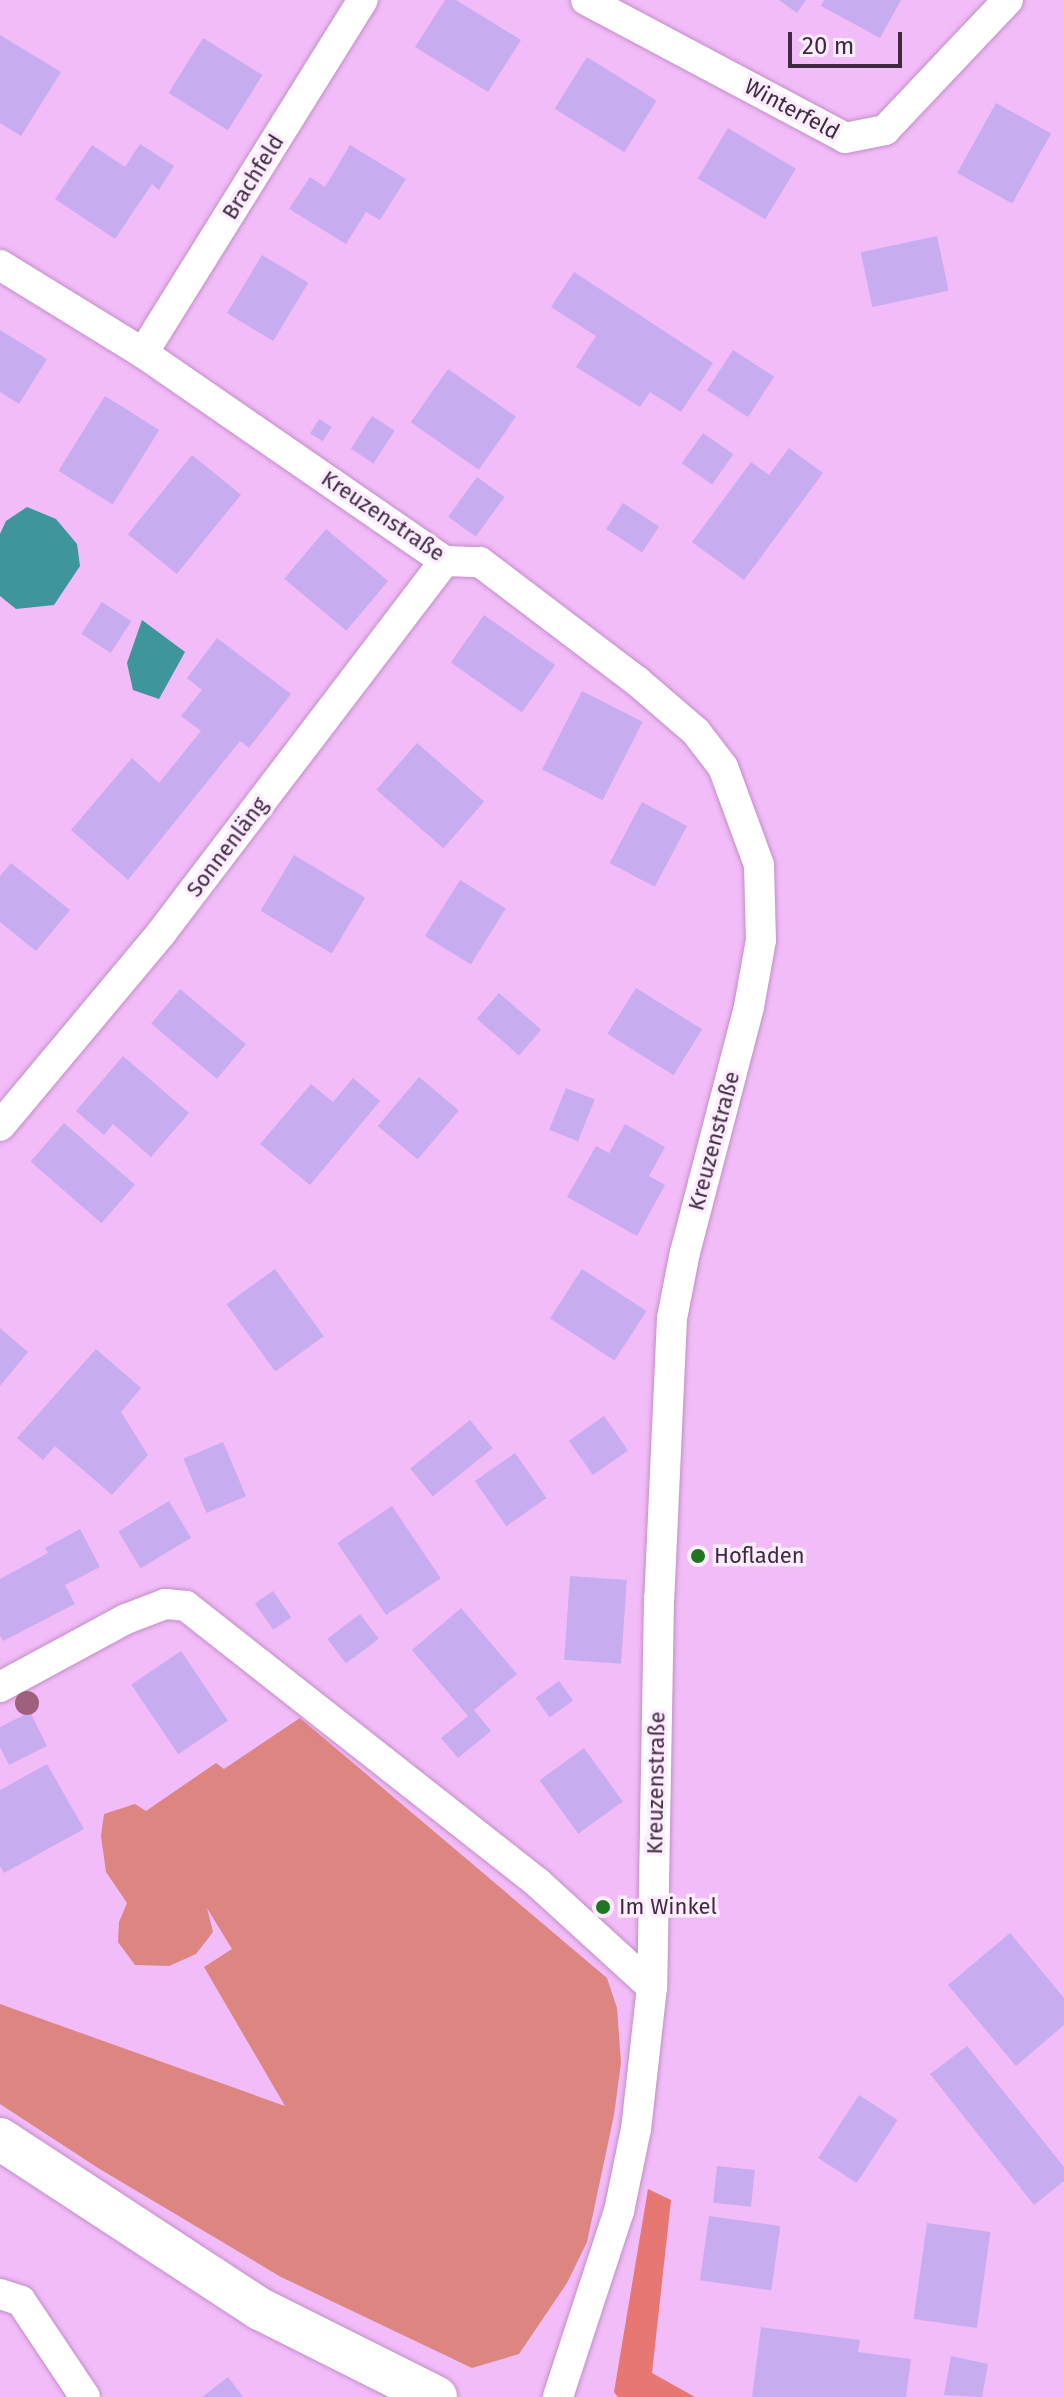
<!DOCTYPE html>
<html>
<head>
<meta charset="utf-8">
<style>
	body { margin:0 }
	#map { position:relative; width:1064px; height:2397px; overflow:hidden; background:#f2bcf8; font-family:"Fira Sans",sans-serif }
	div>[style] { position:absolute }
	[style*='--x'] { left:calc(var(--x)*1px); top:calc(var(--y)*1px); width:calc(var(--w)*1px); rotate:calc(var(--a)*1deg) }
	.green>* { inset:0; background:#dd8580 }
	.forest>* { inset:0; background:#e67773 }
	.water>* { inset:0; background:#3e959c }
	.building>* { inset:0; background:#c8acf0; transform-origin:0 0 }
	.roads { filter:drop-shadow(0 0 2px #c28ec8) drop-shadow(0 0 2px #c28ec8) }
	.street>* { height:30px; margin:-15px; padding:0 15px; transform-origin:15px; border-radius:15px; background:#fff }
	.secondary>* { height:42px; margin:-21px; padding:0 21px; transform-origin:21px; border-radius:21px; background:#fff }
	.trees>* { width:24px; height:24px; margin:-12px; border-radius:50%; background:#9f607d }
	.dots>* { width:22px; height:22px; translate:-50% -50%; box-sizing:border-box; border:4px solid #fdedff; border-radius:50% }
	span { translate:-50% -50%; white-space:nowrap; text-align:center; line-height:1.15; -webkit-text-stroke:7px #fdedff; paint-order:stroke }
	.street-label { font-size:22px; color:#3e2940 }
	.poi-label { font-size:22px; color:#3e2940 }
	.left { translate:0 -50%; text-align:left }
	.scale { position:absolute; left:788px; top:32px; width:114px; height:36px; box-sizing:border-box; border:4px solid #3e2940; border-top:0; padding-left:10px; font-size:24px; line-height:28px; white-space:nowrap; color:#3e2940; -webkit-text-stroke:6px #fdedff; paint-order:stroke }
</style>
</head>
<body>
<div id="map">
	<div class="green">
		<div style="clip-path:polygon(300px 1718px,607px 1978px,617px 2008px,621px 2063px,614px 2115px,587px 2242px,567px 2283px,519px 2354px,472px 2368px,281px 2277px,98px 2168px,0 2104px,0 2004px,285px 2106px,204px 1967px,232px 1949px,207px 1908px,213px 1932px,196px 1954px,169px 1966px,135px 1965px,118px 1942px,119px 1922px,127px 1903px,106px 1872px,101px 1836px,104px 1814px,135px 1804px,146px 1811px,216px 1763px,224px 1769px)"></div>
	</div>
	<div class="forest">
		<div style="clip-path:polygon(648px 2189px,671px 2200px,652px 2373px,695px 2397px,618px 2397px,614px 2392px)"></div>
	</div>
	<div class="water">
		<div style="clip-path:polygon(27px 507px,56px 519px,77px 544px,80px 566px,54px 605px,16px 609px,0 596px,0 534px,6px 521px)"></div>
		<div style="clip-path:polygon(142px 620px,185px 652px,159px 699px,133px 690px,127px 663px)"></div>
	</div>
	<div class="building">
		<div style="clip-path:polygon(445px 0,456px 0,521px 40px,488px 92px,415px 47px)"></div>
		<div style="clip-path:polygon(779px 0,806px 0,797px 13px)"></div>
		<div style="clip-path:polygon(824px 0,901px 0,880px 38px,821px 6px)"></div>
		<div style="clip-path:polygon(0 35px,61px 72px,21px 136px,0 123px)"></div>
		<div style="left:203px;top:38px;width:70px;height:65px;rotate:32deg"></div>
		<div style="left:587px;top:57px;width:82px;height:61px;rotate:32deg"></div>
		<div style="left:996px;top:103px;width:63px;height:80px;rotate:29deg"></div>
		<div style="left:728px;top:128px;width:79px;height:59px;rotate:31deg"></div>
		<div style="clip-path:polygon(140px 144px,174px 166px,159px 190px,152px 184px,115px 239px,55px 199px,92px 145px,125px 167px)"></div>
		<div style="clip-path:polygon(350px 145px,406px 179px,380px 220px,366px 212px,346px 244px,289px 209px,310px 177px,325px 187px)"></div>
		<div style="left:937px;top:236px;width:56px;height:78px;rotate:78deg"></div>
		<div style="left:262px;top:255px;width:54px;height:68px;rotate:31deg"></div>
		<div style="clip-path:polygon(574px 272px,713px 363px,681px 412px,650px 392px,640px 407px,576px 367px,596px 336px,551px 307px)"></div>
		<div style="clip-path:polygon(0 330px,47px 359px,19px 404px,0 392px)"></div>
		<div style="left:733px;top:350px;width:49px;height:48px;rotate:33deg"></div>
		<div style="left:448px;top:369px;width:83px;height:65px;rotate:35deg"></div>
		<div style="left:105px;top:396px;width:64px;height:88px;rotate:32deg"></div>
		<div style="left:372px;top:416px;width:27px;height:39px;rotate:33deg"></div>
		<div style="left:319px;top:419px;width:15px;height:17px;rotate:32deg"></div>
		<div style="left:703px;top:433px;width:37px;height:37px;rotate:35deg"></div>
		<div style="clip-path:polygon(789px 448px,823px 473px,744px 580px,692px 542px,751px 462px,769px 475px)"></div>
		<div style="left:192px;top:455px;width:63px;height:102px;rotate:39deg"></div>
		<div style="left:477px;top:477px;width:34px;height:49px;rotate:36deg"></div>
		<div style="left:623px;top:503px;width:43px;height:31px;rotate:33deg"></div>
		<div style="left:326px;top:529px;width:81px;height:65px;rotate:40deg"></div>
		<div style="left:102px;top:602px;width:35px;height:38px;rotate:33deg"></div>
		<div style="left:484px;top:615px;width:87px;height:58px;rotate:35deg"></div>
		<div style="clip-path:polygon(217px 638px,291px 694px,249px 748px,240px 741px,128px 880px,71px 830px,132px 758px,159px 783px,201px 731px,181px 716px,202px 690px,187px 678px)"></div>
		<div style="left:582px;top:691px;width:68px;height:88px;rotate:27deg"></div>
		<div style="left:417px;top:743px;width:89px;height:62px;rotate:41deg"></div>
		<div style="left:642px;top:802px;width:51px;height:69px;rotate:28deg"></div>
		<div style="left:294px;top:855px;width:83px;height:65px;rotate:31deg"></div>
		<div style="clip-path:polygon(11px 863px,70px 910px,36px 951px,0 922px,0 876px)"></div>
		<div style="left:460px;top:880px;width:54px;height:66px;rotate:32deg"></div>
		<div style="left:636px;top:988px;width:78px;height:54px;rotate:32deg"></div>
		<div style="left:180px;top:989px;width:86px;height:45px;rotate:40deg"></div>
		<div style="left:499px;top:993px;width:56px;height:34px;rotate:41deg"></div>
		<div style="clip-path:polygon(123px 1056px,189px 1113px,151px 1157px,113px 1124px,104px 1135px,76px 1111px)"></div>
		<div style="left:419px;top:1077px;width:52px;height:64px;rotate:40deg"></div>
		<div style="clip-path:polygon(353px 1078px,380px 1101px,310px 1185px,260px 1144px,311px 1084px,333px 1102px)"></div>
		<div style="left:566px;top:1088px;width:31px;height:45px;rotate:22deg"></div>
		<div style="left:64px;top:1123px;width:94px;height:51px;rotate:41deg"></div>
		<div style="clip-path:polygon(625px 1124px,665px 1147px,649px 1176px,665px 1185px,637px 1236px,567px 1197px,596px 1146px,609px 1153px)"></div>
		<div style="left:275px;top:1269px;width:83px;height:60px;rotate:54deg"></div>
		<div style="left:582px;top:1269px;width:77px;height:59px;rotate:33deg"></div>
		<div style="clip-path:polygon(0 1328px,28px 1352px,0 1386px)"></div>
		<div style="clip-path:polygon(96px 1349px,141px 1388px,121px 1412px,148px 1455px,112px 1495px,55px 1446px,43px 1460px,17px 1438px)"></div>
		<div style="left:604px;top:1416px;width:42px;height:43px;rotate:55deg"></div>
		<div style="left:470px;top:1420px;width:36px;height:77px;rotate:51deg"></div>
		<div style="left:223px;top:1442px;width:59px;height:43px;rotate:67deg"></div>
		<div style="left:515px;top:1453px;width:55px;height:49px;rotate:55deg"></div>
		<div style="left:169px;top:1501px;width:43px;height:59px;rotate:59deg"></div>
		<div style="left:392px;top:1506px;width:87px;height:66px;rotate:56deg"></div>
		<div style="clip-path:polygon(80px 1529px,100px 1567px,65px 1585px,75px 1604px,3px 1641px,0 1635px,0 1579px,48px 1553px,45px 1548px)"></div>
		<div style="left:692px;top:1546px;width:17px;height:15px;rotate:17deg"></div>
		<div style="left:570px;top:1576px;width:57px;height:84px;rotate:4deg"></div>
		<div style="left:273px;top:1591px;width:32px;height:22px;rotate:55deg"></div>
		<div style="clip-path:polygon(461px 1608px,517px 1674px,474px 1710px,491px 1731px,458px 1758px,441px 1738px,468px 1716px,412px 1650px)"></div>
		<div style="left:360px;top:1614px;width:31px;height:41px;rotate:53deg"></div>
		<div style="left:181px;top:1651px;width:84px;height:60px;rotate:56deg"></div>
		<div style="left:559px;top:1681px;width:24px;height:29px;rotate:54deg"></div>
		<div style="clip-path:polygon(30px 1712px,47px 1746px,9px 1765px,0 1747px,0 1727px)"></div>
		<div style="left:584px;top:1748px;width:66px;height:55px;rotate:54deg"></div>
		<div style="clip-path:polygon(47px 1764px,84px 1829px,4px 1873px,0 1866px,0 1790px)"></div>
		<div style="clip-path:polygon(1010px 1933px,1064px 1998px,1064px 2025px,1016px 2066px,948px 1985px)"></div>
		<div style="clip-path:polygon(967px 2046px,1064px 2167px,1064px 2181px,1034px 2205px,930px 2074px)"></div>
		<div style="left:859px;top:2095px;width:46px;height:75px;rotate:33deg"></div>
		<div style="left:717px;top:2166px;width:38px;height:37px;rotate:6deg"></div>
		<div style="left:709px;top:2216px;width:72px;height:65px;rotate:8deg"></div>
		<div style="left:927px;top:2223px;width:64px;height:97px;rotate:8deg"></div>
		<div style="clip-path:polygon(761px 2327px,860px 2340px,858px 2352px,911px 2359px,906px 2397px,752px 2397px)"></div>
		<div style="clip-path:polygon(951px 2356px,988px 2364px,982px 2397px,944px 2395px)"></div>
		<div style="clip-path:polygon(228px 2377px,243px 2397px,202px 2397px)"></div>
	</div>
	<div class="roads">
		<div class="street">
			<div style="--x:586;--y:0;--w:293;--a:28"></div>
			<div style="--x:845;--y:138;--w:41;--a:-11.3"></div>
			<div style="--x:885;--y:130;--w:179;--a:-46.6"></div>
			<div style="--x:0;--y:265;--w:168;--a:31.6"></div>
			<div style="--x:143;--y:353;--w:367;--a:34.6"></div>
			<div style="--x:445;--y:561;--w:35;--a:2"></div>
			<div style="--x:480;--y:562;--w:197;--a:37.2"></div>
			<div style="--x:637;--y:681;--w:78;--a:40.8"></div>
			<div style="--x:696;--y:732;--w:44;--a:52.4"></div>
			<div style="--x:723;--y:767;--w:104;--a:69.8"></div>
			<div style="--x:759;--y:865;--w:75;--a:88.5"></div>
			<div style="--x:761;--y:940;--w:68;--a:100.2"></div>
			<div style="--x:749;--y:1007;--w:253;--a:104.6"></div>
			<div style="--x:685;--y:1252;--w:67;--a:101.1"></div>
			<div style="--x:672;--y:1318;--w:281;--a:92.6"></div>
			<div style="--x:659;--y:1599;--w:388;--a:91"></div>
			<div style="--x:652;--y:1987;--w:143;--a:96.4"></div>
			<div style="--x:636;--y:2129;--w:84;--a:101.7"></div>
			<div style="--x:619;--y:2211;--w:196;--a:108.2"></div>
			<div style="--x:143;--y:353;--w:416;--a:-58.1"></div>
			<div style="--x:0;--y:1126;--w:253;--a:-50.1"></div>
			<div style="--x:162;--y:932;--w:467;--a:-52.7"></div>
			<div style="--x:0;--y:1687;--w:143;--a:-28.4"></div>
			<div style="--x:126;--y:1619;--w:42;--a:-21"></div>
			<div style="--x:165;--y:1604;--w:21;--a:5"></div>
			<div style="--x:186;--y:1606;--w:448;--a:38.2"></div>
			<div style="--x:538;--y:1883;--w:154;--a:42.4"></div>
			<div style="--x:0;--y:2294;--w:22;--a:18"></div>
			<div style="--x:21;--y:2301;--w:115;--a:56.3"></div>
		</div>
		<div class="secondary">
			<div style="--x:0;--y:2139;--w:311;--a:33.2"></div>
			<div style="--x:260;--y:2309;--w:197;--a:26.6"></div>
		</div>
	</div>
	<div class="trees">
		<div style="left:27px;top:1703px"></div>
	</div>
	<div class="dots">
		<div style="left:698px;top:1556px;background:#1f7521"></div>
		<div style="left:603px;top:1907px;background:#1f7521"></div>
	</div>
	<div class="street-label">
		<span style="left:792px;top:109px;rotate:28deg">Winterfeld</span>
		<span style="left:253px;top:177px;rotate:-58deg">Brachfeld</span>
		<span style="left:383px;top:516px;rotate:34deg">Kreuzenstraße</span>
		<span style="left:227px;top:847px;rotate:-53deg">Sonnenläng</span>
		<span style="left:714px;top:1141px;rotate:-75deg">Kreuzenstraße</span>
		<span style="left:656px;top:1783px;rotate:-89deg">Kreuzenstraße</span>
	</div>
	<div class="poi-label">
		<span class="left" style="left:714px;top:1556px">Hofladen</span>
		<span class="left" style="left:619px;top:1907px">Im Winkel</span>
	</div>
	<div class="scale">20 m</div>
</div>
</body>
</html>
